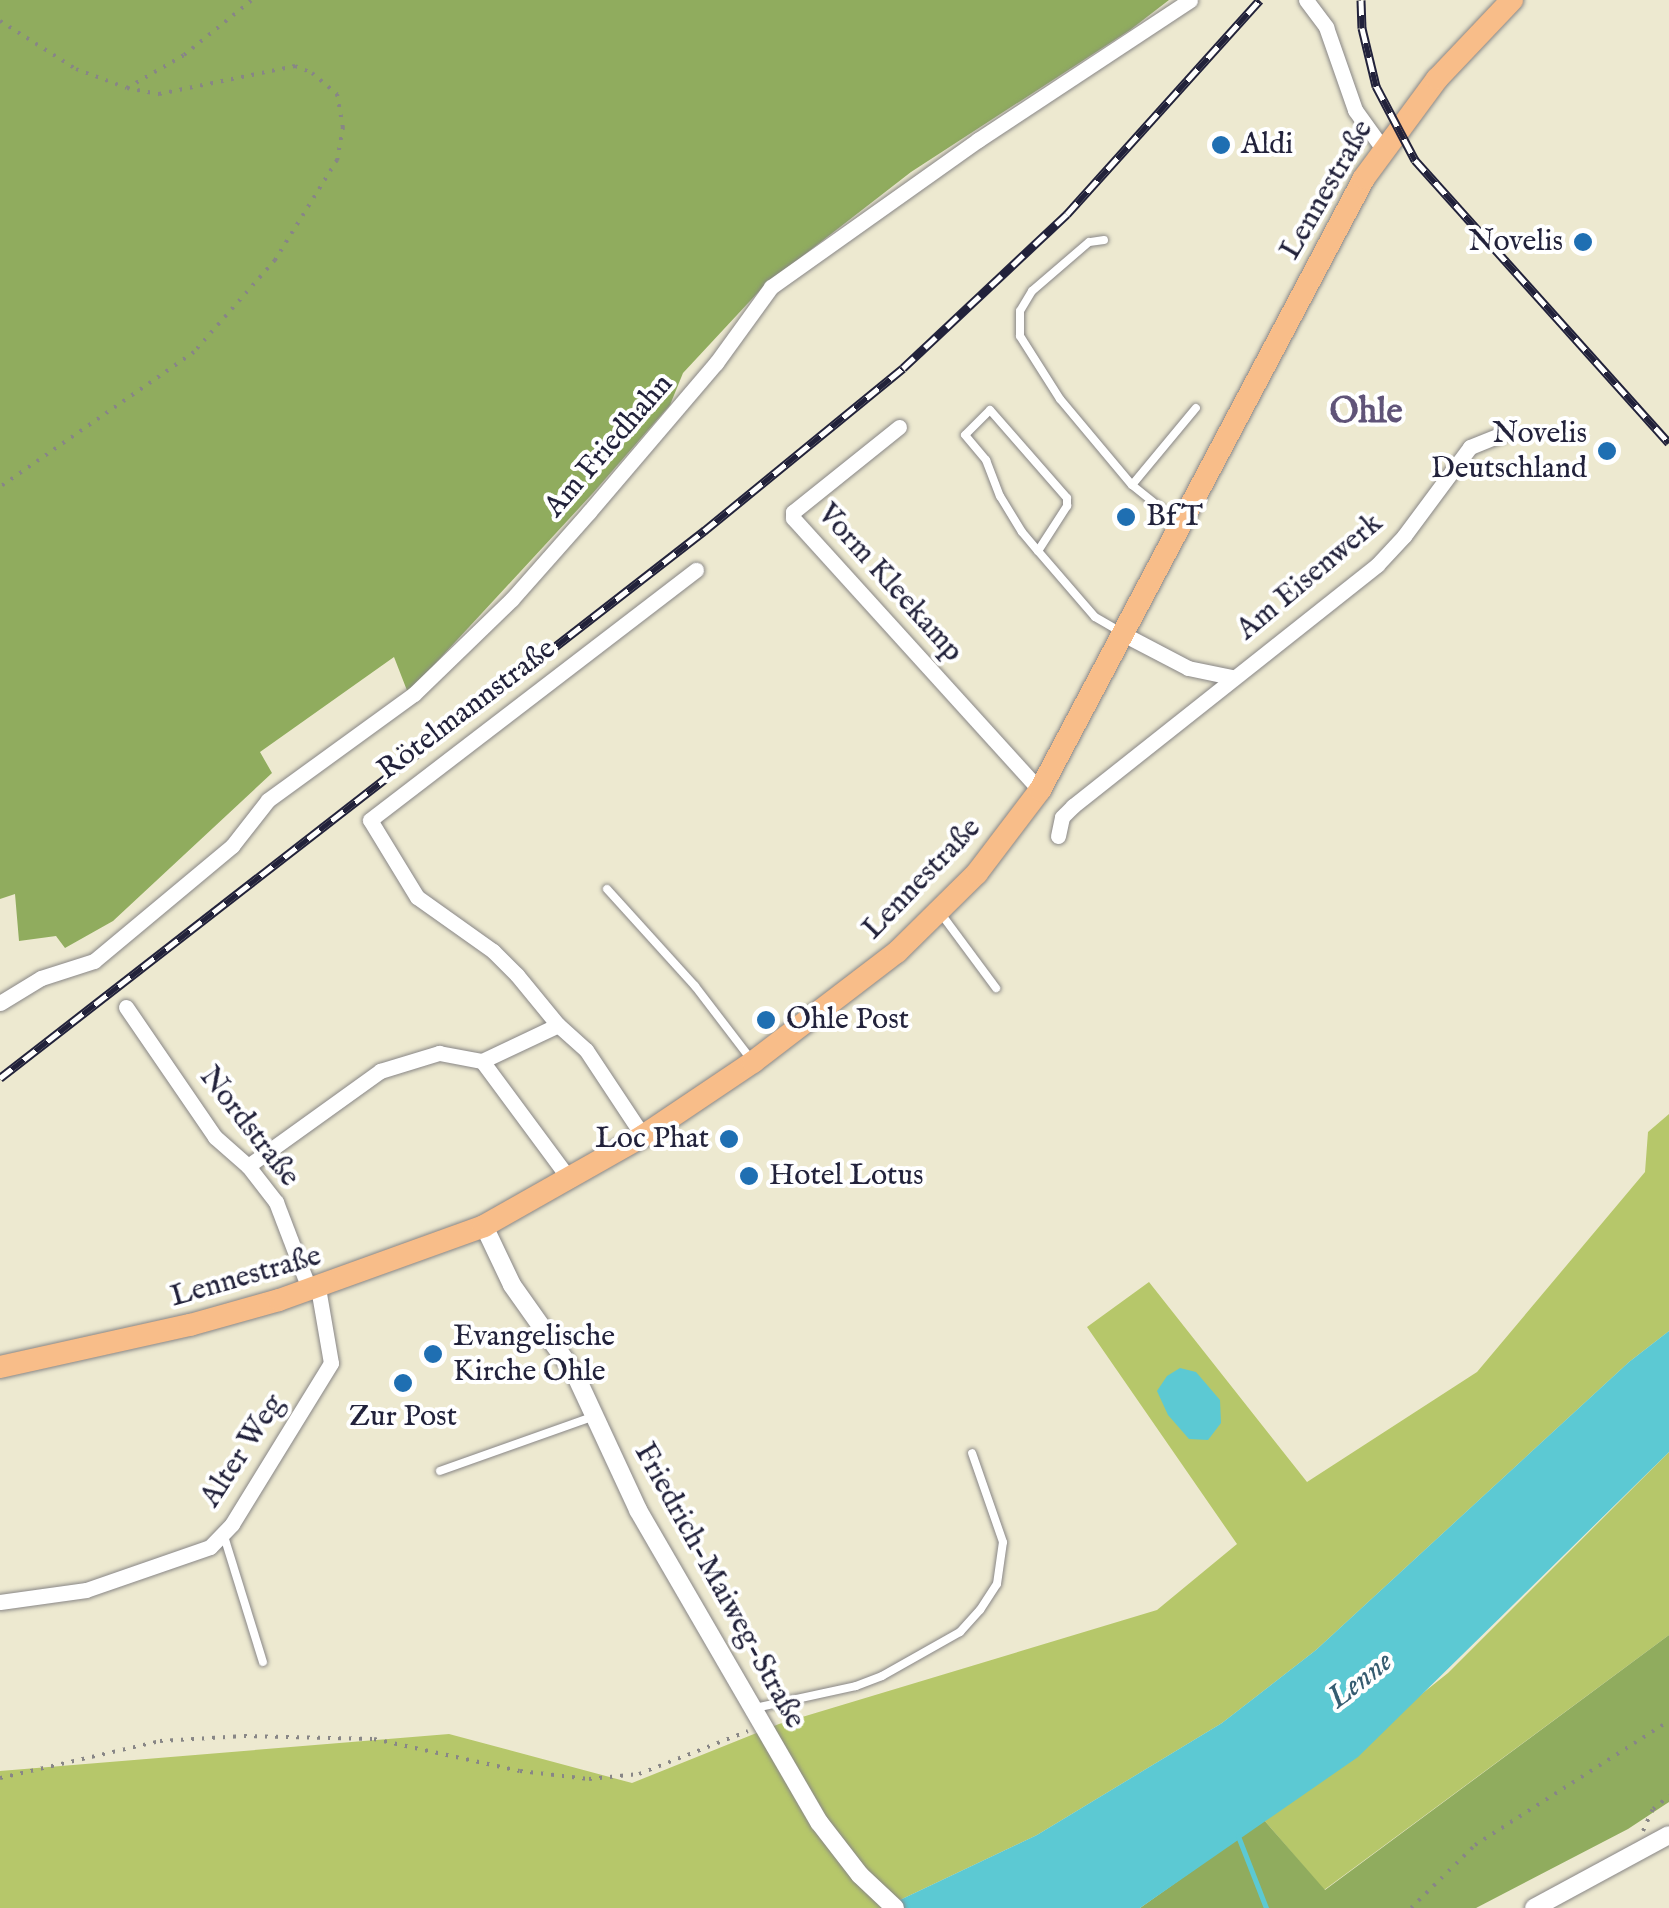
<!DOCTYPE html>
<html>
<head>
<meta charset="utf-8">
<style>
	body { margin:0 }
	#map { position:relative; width:1669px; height:1908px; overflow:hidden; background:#ede9d0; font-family:"IM FELL English",serif }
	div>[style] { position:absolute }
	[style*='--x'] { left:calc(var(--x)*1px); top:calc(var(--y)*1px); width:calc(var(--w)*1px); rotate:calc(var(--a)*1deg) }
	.green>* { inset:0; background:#b6c76a }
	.forest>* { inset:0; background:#90ac5e }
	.water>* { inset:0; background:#5cc9d3 }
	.stream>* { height:5px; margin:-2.5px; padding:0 2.5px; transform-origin:2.5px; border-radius:2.5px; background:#5cc9d3 }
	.path>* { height:4px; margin-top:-2px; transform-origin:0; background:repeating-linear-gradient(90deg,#888686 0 2.5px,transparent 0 10.5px) }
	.roads { filter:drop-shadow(0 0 2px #888686) drop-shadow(0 0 2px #888686) }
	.service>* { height:8px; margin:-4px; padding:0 4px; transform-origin:4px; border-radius:4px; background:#fff }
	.minor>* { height:15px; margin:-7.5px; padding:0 7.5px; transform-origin:7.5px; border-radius:7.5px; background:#fff }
	.tertiary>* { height:18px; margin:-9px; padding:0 9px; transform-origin:9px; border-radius:9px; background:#fff }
	.primary>* { height:22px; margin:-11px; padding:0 11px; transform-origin:11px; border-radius:11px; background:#f8bd89 }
	.rail>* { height:9px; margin-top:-4.5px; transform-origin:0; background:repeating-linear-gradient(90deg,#fff 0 15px,#22223b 0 30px); box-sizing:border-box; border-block:2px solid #22223b }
	.dots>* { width:28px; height:28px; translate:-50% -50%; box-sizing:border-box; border:5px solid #fff; border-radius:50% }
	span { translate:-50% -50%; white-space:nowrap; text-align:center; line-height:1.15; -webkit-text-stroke:8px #fff; paint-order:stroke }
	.poi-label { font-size:30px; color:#22223b }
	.left { translate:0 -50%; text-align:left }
	.right { translate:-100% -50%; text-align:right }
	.street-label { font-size:30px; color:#22223b }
	.water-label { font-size:32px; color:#365c70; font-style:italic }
	.quarter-label { font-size:35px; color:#605478; font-weight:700 }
</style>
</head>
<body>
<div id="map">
	<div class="green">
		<div style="clip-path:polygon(1669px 1114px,1669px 1331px,1629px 1362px,1316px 1650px,1222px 1723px,1037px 1835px,883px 1908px,0 1908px,0 1771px,449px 1734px,632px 1783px,779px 1724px,1157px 1610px,1237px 1544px,1087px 1327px,1149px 1282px,1307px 1482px,1477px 1372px,1645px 1172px,1648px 1132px)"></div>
		<div style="clip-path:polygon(1669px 1452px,1669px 1635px,1324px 1890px,1264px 1820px,1448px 1673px)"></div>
	</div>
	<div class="forest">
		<div style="clip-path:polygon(0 0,1169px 0,1130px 30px,911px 172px,764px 286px,683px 373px,670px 405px,593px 493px,408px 693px,394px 657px,260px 752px,272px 773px,113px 921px,65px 948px,56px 936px,19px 941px,15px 894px,0 899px)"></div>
		<div style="clip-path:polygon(1669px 1635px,1669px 1802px,1628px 1829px,1476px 1908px,1140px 1908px,1264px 1820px,1325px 1890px)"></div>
	</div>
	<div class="water">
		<div style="clip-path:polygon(1669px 1331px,1669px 1452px,1358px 1757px,1140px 1908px,883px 1908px,1037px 1835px,1222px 1723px,1316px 1650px,1629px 1362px)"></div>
		<div style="clip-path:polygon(1180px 1368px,1196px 1372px,1220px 1400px,1221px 1423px,1208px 1440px,1189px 1439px,1168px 1415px,1157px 1391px,1167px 1376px)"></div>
	</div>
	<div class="stream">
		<div style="--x:1238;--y:1836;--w:77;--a:68.7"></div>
	</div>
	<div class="path">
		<div style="--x:0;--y:21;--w:90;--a:32.3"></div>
		<div style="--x:76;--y:69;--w:54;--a:20.4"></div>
		<div style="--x:127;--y:88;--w:33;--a:11"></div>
		<div style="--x:159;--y:94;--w:139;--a:-11.6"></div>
		<div style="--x:295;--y:66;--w:18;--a:22"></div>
		<div style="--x:312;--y:73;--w:33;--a:40"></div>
		<div style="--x:337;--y:94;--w:34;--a:80"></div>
		<div style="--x:343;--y:127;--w:34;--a:100"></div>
		<div style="--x:337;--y:160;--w:118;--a:121.8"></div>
		<div style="--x:275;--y:260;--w:123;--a:131.4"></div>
		<div style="--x:194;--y:352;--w:236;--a:145.2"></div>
		<div style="--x:127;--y:88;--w:66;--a:-30.1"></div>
		<div style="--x:184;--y:55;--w:87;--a:-39"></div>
		<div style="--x:0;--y:1778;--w:164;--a:-13"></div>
		<div style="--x:160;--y:1741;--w:84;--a:-3.4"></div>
		<div style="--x:244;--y:1736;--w:130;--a:1.3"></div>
		<div style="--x:374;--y:1739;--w:149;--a:12.4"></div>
		<div style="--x:520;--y:1771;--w:69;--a:6.6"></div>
		<div style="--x:589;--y:1779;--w:50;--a:-5.7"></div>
		<div style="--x:639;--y:1774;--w:117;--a:-21.5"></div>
		<div style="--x:1643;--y:1831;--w:24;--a:-66"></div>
		<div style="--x:1653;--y:1809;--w:21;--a:-39"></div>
		<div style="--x:1411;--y:1908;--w:90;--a:-44.5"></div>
		<div style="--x:1475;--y:1845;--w:230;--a:-32.6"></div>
	</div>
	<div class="roads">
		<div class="service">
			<div style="--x:1104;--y:240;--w:15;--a:172"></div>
			<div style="--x:1089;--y:242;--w:75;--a:139.3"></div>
			<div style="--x:1032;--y:291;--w:23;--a:121"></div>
			<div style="--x:1020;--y:311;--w:25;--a:90"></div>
			<div style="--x:1020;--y:336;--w:75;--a:57.6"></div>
			<div style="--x:1060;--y:399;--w:112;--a:50.1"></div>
			<div style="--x:1132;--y:485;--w:59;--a:38.8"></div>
			<div style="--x:1132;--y:485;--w:100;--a:-50.3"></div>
			<div style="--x:1038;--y:551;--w:54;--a:-57.2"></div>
			<div style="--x:1067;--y:506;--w:8;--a:-90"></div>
			<div style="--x:1067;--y:498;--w:117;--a:-131.2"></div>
			<div style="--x:990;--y:410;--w:35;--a:135"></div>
			<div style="--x:965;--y:435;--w:33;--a:50"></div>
			<div style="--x:986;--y:460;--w:39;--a:69"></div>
			<div style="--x:1000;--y:496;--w:42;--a:58.6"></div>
			<div style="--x:1022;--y:532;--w:25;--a:50"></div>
			<div style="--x:1038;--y:551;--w:87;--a:49.2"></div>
			<div style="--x:1095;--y:617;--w:30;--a:30"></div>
			<div style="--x:607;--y:889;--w:131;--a:47.8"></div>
			<div style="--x:695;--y:986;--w:91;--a:52.6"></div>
			<div style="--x:942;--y:915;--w:91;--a:53.5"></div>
			<div style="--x:440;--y:1471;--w:161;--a:-19.6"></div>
			<div style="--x:223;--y:1533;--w:135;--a:72.8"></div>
			<div style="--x:755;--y:1708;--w:103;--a:-12.3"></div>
			<div style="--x:856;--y:1686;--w:28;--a:-21"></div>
			<div style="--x:882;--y:1676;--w:90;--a:-29.4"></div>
			<div style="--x:960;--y:1632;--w:30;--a:-48"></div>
			<div style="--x:980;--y:1610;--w:31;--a:-57"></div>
			<div style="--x:997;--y:1584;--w:42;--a:-81.9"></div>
			<div style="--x:1003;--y:1542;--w:94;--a:-109.2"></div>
		</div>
		<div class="minor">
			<div style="--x:1306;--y:0;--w:34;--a:53"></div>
			<div style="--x:1326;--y:27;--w:88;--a:70.7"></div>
			<div style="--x:1355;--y:110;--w:48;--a:54.3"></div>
			<div style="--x:899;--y:427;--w:136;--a:141.3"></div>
			<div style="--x:793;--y:512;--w:6;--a:90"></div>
			<div style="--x:793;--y:518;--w:367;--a:47.8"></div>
			<div style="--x:1125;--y:635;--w:71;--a:27.6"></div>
			<div style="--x:1188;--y:668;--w:45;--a:11.6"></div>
			<div style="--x:1058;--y:836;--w:19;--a:-78"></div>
			<div style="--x:1062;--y:817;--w:16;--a:-45"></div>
			<div style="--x:1073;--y:806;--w:388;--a:-38.4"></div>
			<div style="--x:1377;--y:565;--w:40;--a:-47"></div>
			<div style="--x:1404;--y:536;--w:111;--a:-53.4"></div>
			<div style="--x:1470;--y:447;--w:37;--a:-22"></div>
			<div style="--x:0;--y:1003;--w:48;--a:-31.4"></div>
			<div style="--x:41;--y:978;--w:56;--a:-17.8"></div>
			<div style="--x:94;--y:961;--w:180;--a:-39.8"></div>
			<div style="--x:232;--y:846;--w:58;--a:-52"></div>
			<div style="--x:268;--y:800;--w:180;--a:-36"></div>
			<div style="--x:414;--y:694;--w:136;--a:-44.1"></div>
			<div style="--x:512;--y:599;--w:116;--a:-48.5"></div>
			<div style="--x:589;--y:512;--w:196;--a:-49.6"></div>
			<div style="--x:716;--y:363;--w:94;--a:-54.1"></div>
			<div style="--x:771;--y:287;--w:254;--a:-35.4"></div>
			<div style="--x:978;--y:140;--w:254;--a:-33.4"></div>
			<div style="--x:126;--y:1007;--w:158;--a:55.6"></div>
			<div style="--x:215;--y:1137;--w:44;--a:41.3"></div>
			<div style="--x:248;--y:1166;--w:46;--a:52.1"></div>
			<div style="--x:276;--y:1202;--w:95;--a:69.1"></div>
			<div style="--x:482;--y:1061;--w:148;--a:53.5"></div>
			<div style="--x:643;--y:1136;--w:103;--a:-123.5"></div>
			<div style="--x:586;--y:1050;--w:38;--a:-138"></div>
			<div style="--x:558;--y:1025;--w:65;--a:-129.4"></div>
			<div style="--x:517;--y:975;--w:34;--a:-135"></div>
			<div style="--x:493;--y:951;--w:93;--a:-144.6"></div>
			<div style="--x:417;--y:897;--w:90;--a:-121.4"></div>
			<div style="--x:370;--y:820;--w:411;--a:-37.5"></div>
			<div style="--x:248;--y:1166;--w:163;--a:-35.7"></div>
			<div style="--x:380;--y:1071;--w:62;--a:-17"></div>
			<div style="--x:439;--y:1053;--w:44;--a:10.5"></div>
			<div style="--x:482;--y:1061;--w:84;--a:-25.3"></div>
			<div style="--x:0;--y:1602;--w:87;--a:-7.9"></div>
			<div style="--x:86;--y:1590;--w:131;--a:-19.1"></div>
			<div style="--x:210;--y:1547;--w:32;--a:-46"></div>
			<div style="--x:232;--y:1524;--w:189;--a:-58.4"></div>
			<div style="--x:331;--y:1363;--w:76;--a:-99.8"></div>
		</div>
		<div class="tertiary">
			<div style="--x:484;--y:1226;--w:65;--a:64.6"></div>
			<div style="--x:512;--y:1285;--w:109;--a:54.7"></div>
			<div style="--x:575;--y:1374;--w:150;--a:65.1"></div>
			<div style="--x:638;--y:1510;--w:361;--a:59.9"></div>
			<div style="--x:819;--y:1822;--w:67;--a:52.3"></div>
			<div style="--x:860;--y:1875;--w:48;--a:43.3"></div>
			<div style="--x:1534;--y:1908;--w:153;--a:-28.4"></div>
		</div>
		<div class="primary">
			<div style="--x:0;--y:1367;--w:195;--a:-12.5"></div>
			<div style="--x:190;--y:1325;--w:92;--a:-15.7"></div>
			<div style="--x:279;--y:1300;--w:218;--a:-19.8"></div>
			<div style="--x:484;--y:1226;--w:183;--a:-29.5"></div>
			<div style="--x:643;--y:1136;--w:133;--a:-33.9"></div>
			<div style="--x:753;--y:1062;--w:181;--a:-37.4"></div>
			<div style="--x:897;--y:952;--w:112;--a:-44.6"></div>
			<div style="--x:977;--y:873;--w:104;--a:-52.8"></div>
			<div style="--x:1040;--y:790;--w:692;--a:-62.1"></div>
			<div style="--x:1364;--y:178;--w:123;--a:-53.6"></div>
			<div style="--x:1437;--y:79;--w:109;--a:-46.5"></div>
		</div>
	</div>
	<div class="rail">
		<div style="--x:1361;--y:0;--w:28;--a:88"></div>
		<div style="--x:1362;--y:28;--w:60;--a:76.4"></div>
		<div style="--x:1376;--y:86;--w:84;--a:62.2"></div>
		<div style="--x:1415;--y:160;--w:380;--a:48.1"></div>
		<div style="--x:0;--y:1078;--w:892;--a:-37.85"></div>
		<div style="--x:704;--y:531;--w:257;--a:-39.3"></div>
		<div style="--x:903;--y:368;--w:225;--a:-43.2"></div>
		<div style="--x:1067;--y:214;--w:288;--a:-48"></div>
	</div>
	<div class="dots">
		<div style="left:1221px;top:145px;background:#1f6fb2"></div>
		<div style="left:1583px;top:242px;background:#1f6fb2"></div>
		<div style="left:1607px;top:451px;background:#1f6fb2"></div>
		<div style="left:1126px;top:517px;background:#1f6fb2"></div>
		<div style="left:766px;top:1020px;background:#1f6fb2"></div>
		<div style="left:729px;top:1139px;background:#1f6fb2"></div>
		<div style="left:749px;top:1176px;background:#1f6fb2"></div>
		<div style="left:433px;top:1354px;background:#1f6fb2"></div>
		<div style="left:403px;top:1383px;background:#1f6fb2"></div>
	</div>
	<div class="poi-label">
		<span class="left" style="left:1241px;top:145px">Aldi</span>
		<span class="right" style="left:1563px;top:242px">Novelis</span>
		<span class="right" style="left:1587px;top:451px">Novelis<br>Deutschland</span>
		<span class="left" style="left:1146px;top:517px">BfT</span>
		<span class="left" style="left:786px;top:1020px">Ohle Post</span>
		<span class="right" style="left:709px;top:1139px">Loc Phat</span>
		<span class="left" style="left:769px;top:1176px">Hotel Lotus</span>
		<span class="left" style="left:453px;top:1354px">Evangelische<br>Kirche Ohle</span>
		<span style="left:403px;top:1417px">Zur Post</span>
	</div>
	<div class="street-label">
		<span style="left:1327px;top:190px;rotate:-60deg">Lennestraße</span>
		<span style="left:609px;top:446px;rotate:-49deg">Am Friedhahn</span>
		<span style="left:1310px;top:577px;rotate:-40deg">Am Eisenwerk</span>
		<span style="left:890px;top:583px;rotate:48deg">Vorm Kleekamp</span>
		<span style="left:467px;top:710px;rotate:-37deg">Rötelmannstraße</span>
		<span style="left:922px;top:879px;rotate:-46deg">Lennestraße</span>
		<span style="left:249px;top:1127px;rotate:52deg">Nordstraße</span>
		<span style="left:246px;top:1277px;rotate:-16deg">Lennestraße</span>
		<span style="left:243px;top:1451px;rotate:-57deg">Alter Weg</span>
		<span style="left:719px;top:1586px;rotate:61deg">Friedrich-Maiweg-Straße</span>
	</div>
	<div class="water-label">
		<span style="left:1361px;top:1681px;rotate:-38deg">Lenne</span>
	</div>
	<div class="quarter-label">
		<span style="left:1366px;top:413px">Ohle</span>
	</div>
</div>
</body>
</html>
